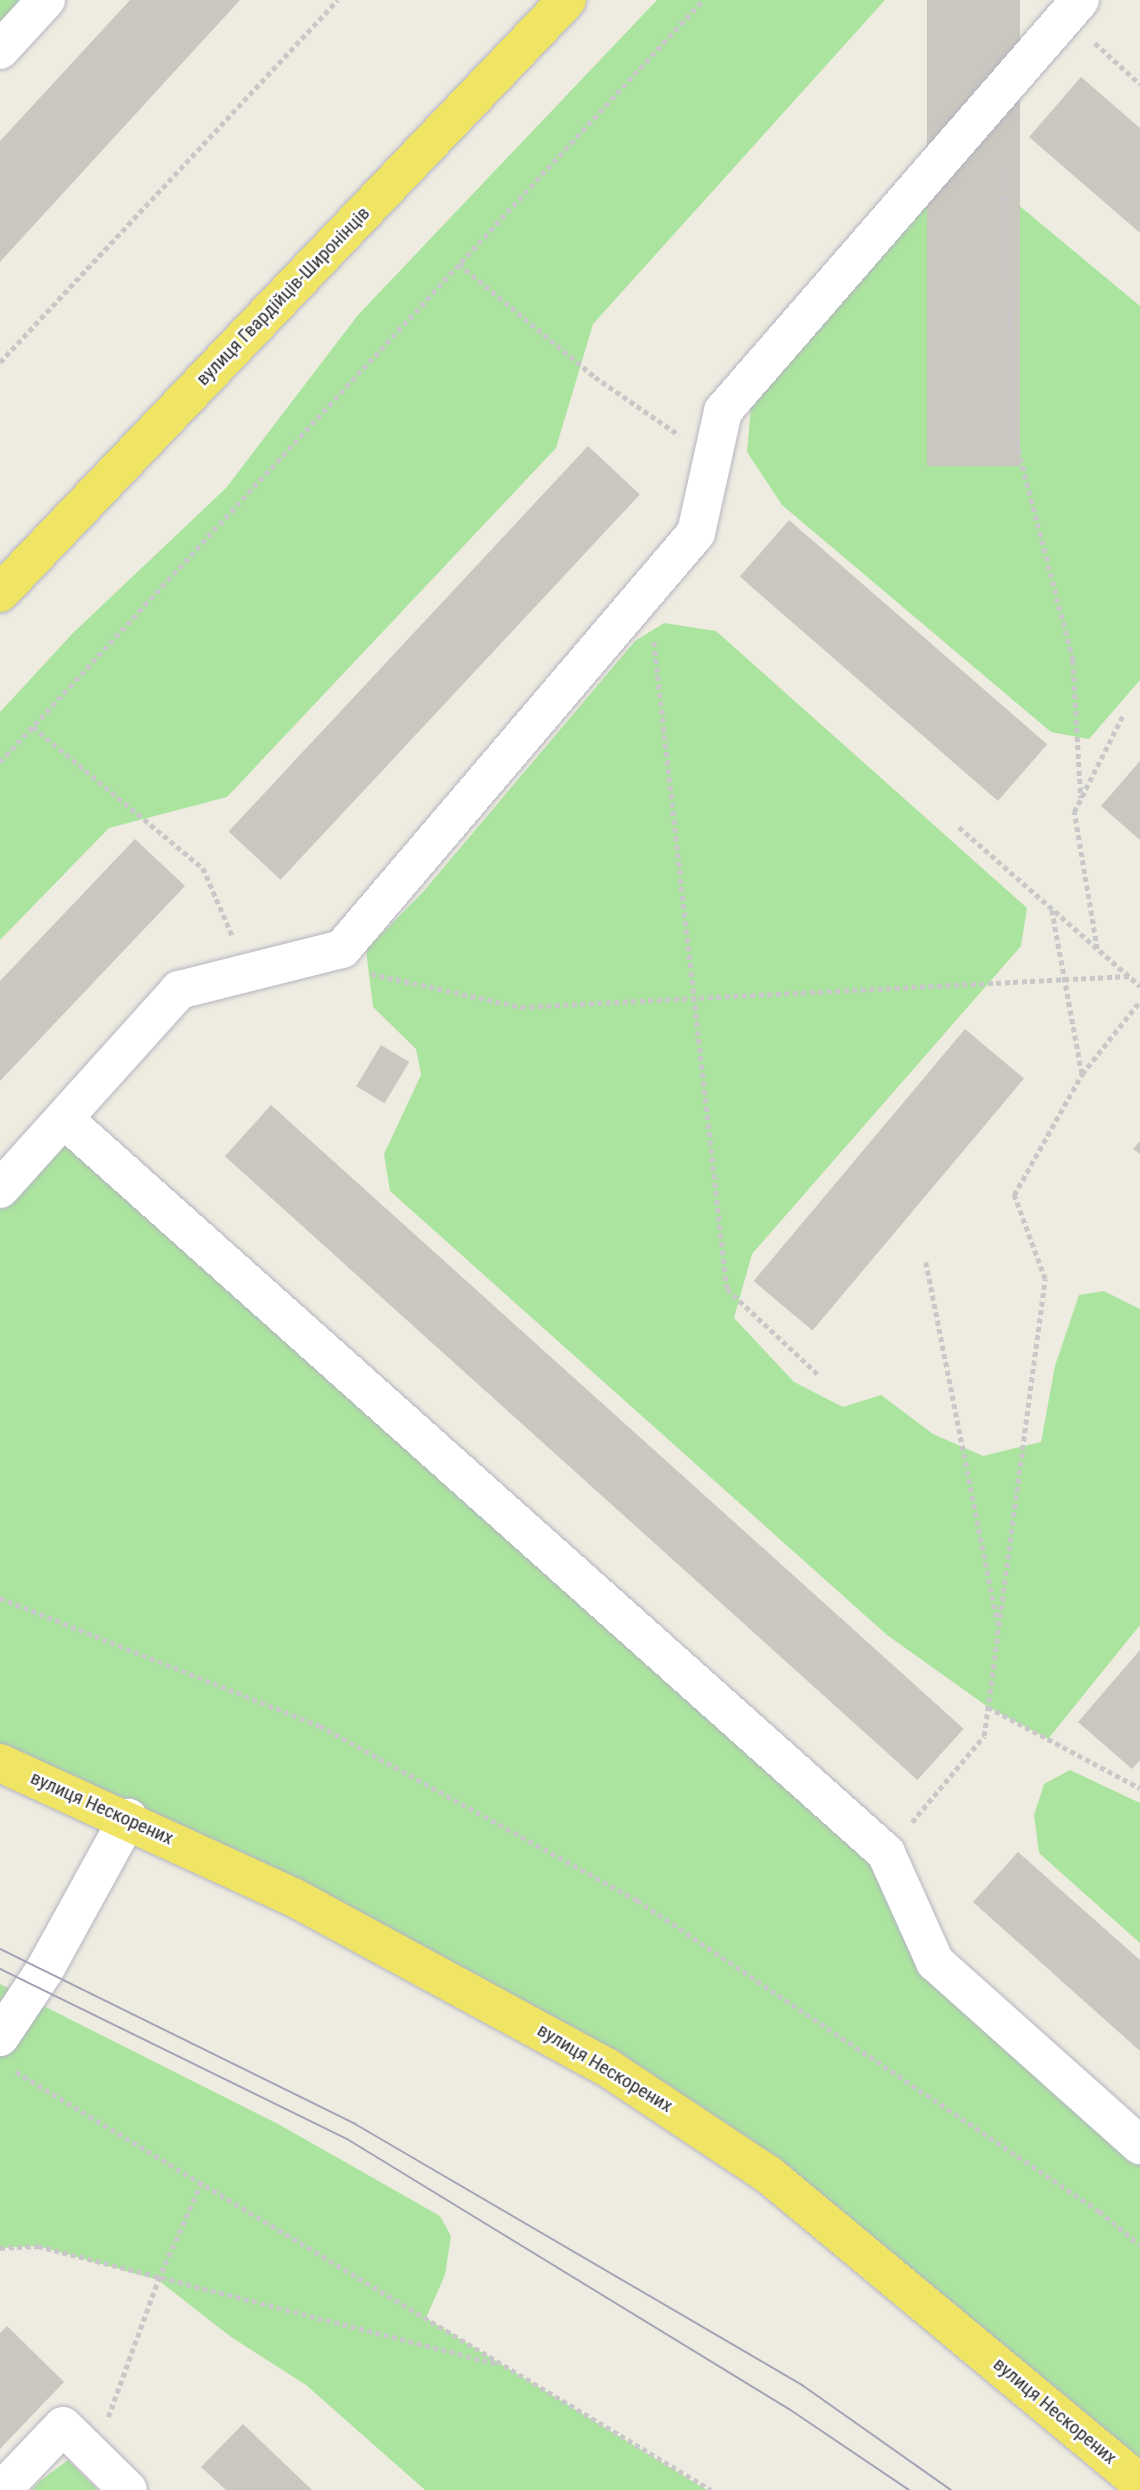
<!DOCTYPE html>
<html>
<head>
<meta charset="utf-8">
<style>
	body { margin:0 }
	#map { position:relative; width:1140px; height:2490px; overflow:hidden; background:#eeebe1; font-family:"Roboto Condensed",sans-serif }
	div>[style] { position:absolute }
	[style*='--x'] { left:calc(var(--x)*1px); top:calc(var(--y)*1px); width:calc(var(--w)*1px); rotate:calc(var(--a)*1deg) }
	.green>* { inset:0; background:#abe49e }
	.building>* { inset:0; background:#cac7c0; transform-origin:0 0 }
	.path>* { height:4.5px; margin-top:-2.25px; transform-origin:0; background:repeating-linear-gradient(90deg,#c8c8c8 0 5px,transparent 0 8.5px) }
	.roads { filter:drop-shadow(0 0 2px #b4b4c0) drop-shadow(0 0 2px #b4b4c0) }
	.minor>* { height:38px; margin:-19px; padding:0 19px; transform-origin:19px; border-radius:19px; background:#fff }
	.major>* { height:38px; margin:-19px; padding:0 19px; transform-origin:19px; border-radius:19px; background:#f0e464 }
	.tram>* { height:2px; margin:-1px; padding:0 1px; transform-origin:1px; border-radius:1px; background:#a3a3b7 }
	span { translate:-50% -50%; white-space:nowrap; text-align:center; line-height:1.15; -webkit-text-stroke:5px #fff; paint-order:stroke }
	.street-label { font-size:19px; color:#2d2d2d }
</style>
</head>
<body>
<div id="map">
	<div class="green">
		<div style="clip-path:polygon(0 0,28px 0,0 31px)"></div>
		<div style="clip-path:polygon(657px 0,885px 0,593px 324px,556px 448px,227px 797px,109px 828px,0 940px,0 712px,73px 633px,226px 488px,358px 315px)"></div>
		<div style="clip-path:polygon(966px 167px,980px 173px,1140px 306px,1140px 680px,1089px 739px,1051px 732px,782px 505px,747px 452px,751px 407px,931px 191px)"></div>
		<div style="clip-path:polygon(664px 623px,716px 631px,1027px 908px,1021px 946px,752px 1254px,734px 1318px,794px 1382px,843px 1407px,881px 1395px,933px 1434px,983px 1456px,1041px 1442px,1055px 1366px,1079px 1295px,1104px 1291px,1140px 1309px,1140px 1625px,1048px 1739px,988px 1707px,887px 1635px,390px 1191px,384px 1154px,421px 1075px,416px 1049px,373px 1007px,366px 950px,423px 892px,635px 641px)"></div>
		<div style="clip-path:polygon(65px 1120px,886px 1853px,935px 1962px,1140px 2145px,1140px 2481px,706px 2131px,0 1763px,0 1189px)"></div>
		<div style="clip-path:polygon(1070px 1770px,1140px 1803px,1140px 1943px,1039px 1853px,1034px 1815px,1044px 1784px)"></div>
		<div style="clip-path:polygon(0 1984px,280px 2125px,440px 2216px,451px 2236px,445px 2275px,426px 2318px,707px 2490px,425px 2490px,306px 2385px,231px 2337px,158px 2280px,38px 2246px,0 2248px)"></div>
		<div style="clip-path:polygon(68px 2460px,98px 2490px,32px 2490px,40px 2481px)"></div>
	</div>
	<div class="building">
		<div style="clip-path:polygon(130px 0,240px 0,0 262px,0 141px)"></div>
		<div style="left:927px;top:0;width:93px;height:466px"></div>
		<div style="clip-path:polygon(1081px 77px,1140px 128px,1140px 233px,1029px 137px)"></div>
		<div style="left:588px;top:446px;width:71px;height:527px;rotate:43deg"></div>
		<div style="left:789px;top:520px;width:342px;height:75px;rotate:41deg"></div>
		<div style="clip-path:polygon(1140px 761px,1140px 840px,1101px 806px)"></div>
		<div style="clip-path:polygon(135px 839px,185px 886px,0 1081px,0 981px)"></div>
		<div style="left:965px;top:1029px;width:77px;height:329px;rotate:40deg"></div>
		<div style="left:381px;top:1045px;width:33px;height:48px;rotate:31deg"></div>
		<div style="left:271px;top:1105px;width:932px;height:69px;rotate:42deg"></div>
		<div style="clip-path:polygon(1140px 1141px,1140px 1154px,1133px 1149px)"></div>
		<div style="clip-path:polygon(1140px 1650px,1140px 1760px,1132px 1769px,1078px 1722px)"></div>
		<div style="clip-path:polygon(1018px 1852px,1140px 1960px,1140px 2051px,973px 1902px)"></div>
		<div style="clip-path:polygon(7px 2326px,64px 2382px,0 2449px,0 2333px)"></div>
		<div style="clip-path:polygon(243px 2424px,312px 2490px,226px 2490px,201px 2467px)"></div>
	</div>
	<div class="path">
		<div style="--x:1095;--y:43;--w:61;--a:42.3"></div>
		<div style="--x:1004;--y:170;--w:263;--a:87.8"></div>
		<div style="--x:1014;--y:433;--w:235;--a:75.4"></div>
		<div style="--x:1073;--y:660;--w:138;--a:86.7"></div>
		<div style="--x:459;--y:264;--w:177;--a:39.7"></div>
		<div style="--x:595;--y:377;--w:102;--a:34.6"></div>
		<div style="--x:0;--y:362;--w:495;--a:-47"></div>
		<div style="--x:654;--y:642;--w:651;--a:83.56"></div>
		<div style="--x:727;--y:1289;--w:127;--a:43.1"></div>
		<div style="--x:33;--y:727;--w:221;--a:39.7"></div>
		<div style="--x:203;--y:868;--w:75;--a:66.5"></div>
		<div style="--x:0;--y:762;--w:1037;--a:-47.31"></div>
		<div style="--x:959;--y:827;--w:241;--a:41.3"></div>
		<div style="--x:1052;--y:910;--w:166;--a:79.6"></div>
		<div style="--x:1097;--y:949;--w:139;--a:-99.5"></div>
		<div style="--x:1074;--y:812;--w:109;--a:-63.2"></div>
		<div style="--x:371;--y:974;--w:154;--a:12.4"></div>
		<div style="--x:521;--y:1007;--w:609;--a:-2.92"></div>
		<div style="--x:926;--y:1262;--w:367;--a:78.8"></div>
		<div style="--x:0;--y:1598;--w:345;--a:21.8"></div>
		<div style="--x:320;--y:1726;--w:362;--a:28.8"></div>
		<div style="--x:637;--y:1900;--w:557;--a:33.95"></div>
		<div style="--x:1099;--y:2211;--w:53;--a:39.7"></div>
		<div style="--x:988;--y:1707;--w:172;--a:28.1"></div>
		<div style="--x:912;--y:1822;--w:112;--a:-50.1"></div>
		<div style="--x:984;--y:1736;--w:461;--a:-82.4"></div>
		<div style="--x:1045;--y:1279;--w:90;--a:-110.3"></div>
		<div style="--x:1014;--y:1195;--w:139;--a:-60.7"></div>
		<div style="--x:1082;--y:1074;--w:93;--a:-51.5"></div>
		<div style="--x:16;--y:2072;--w:811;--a:31.02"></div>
		<div style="--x:0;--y:2248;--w:38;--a:-3"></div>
		<div style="--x:38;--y:2246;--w:472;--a:14.4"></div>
		<div style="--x:108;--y:2417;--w:146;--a:-69.9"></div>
		<div style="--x:158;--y:2280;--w:108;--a:-66"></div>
	</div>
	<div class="roads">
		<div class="minor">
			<div style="--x:0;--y:50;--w:68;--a:-47.4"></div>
			<div style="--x:65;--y:1120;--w:1101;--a:41.76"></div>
			<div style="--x:886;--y:1853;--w:120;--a:65.8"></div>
			<div style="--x:935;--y:1962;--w:275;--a:41.8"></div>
			<div style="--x:0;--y:1189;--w:268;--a:-48"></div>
			<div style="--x:179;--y:990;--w:168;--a:-14.1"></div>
			<div style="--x:342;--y:949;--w:546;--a:-49.6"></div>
			<div style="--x:696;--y:533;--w:125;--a:-77.5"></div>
			<div style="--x:723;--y:411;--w:544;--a:-49.02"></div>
			<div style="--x:0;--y:2037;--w:79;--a:-56.3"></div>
			<div style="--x:44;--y:1971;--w:175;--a:-61.2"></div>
			<div style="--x:2;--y:2490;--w:88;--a:-46.4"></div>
			<div style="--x:63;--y:2426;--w:91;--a:44.6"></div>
		</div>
		<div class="major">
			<div style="--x:0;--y:593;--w:820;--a:-46.28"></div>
			<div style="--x:0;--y:1763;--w:324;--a:24.6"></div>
			<div style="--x:295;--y:1898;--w:356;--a:28.5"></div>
			<div style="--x:608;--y:2068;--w:193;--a:33.6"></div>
			<div style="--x:769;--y:2175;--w:482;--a:39.7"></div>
		</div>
	</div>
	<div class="tram">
		<div style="--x:0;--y:1949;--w:396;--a:26.2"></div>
		<div style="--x:355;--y:2124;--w:518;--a:30.28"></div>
		<div style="--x:802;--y:2385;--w:182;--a:35.2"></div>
		<div style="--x:0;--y:1969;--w:386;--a:26.1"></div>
		<div style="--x:347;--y:2139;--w:518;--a:31.42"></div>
		<div style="--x:789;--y:2409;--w:145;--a:34"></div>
	</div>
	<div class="street-label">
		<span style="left:283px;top:296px;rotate:-46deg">вулиця Гвардійців-Широнінців</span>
		<span style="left:102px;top:1808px;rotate:24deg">вулиця Нескорених</span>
		<span style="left:605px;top:2068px;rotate:31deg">вулиця Нескорених</span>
		<span style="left:1055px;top:2411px;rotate:40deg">вулиця Нескорених</span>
	</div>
</div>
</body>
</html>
